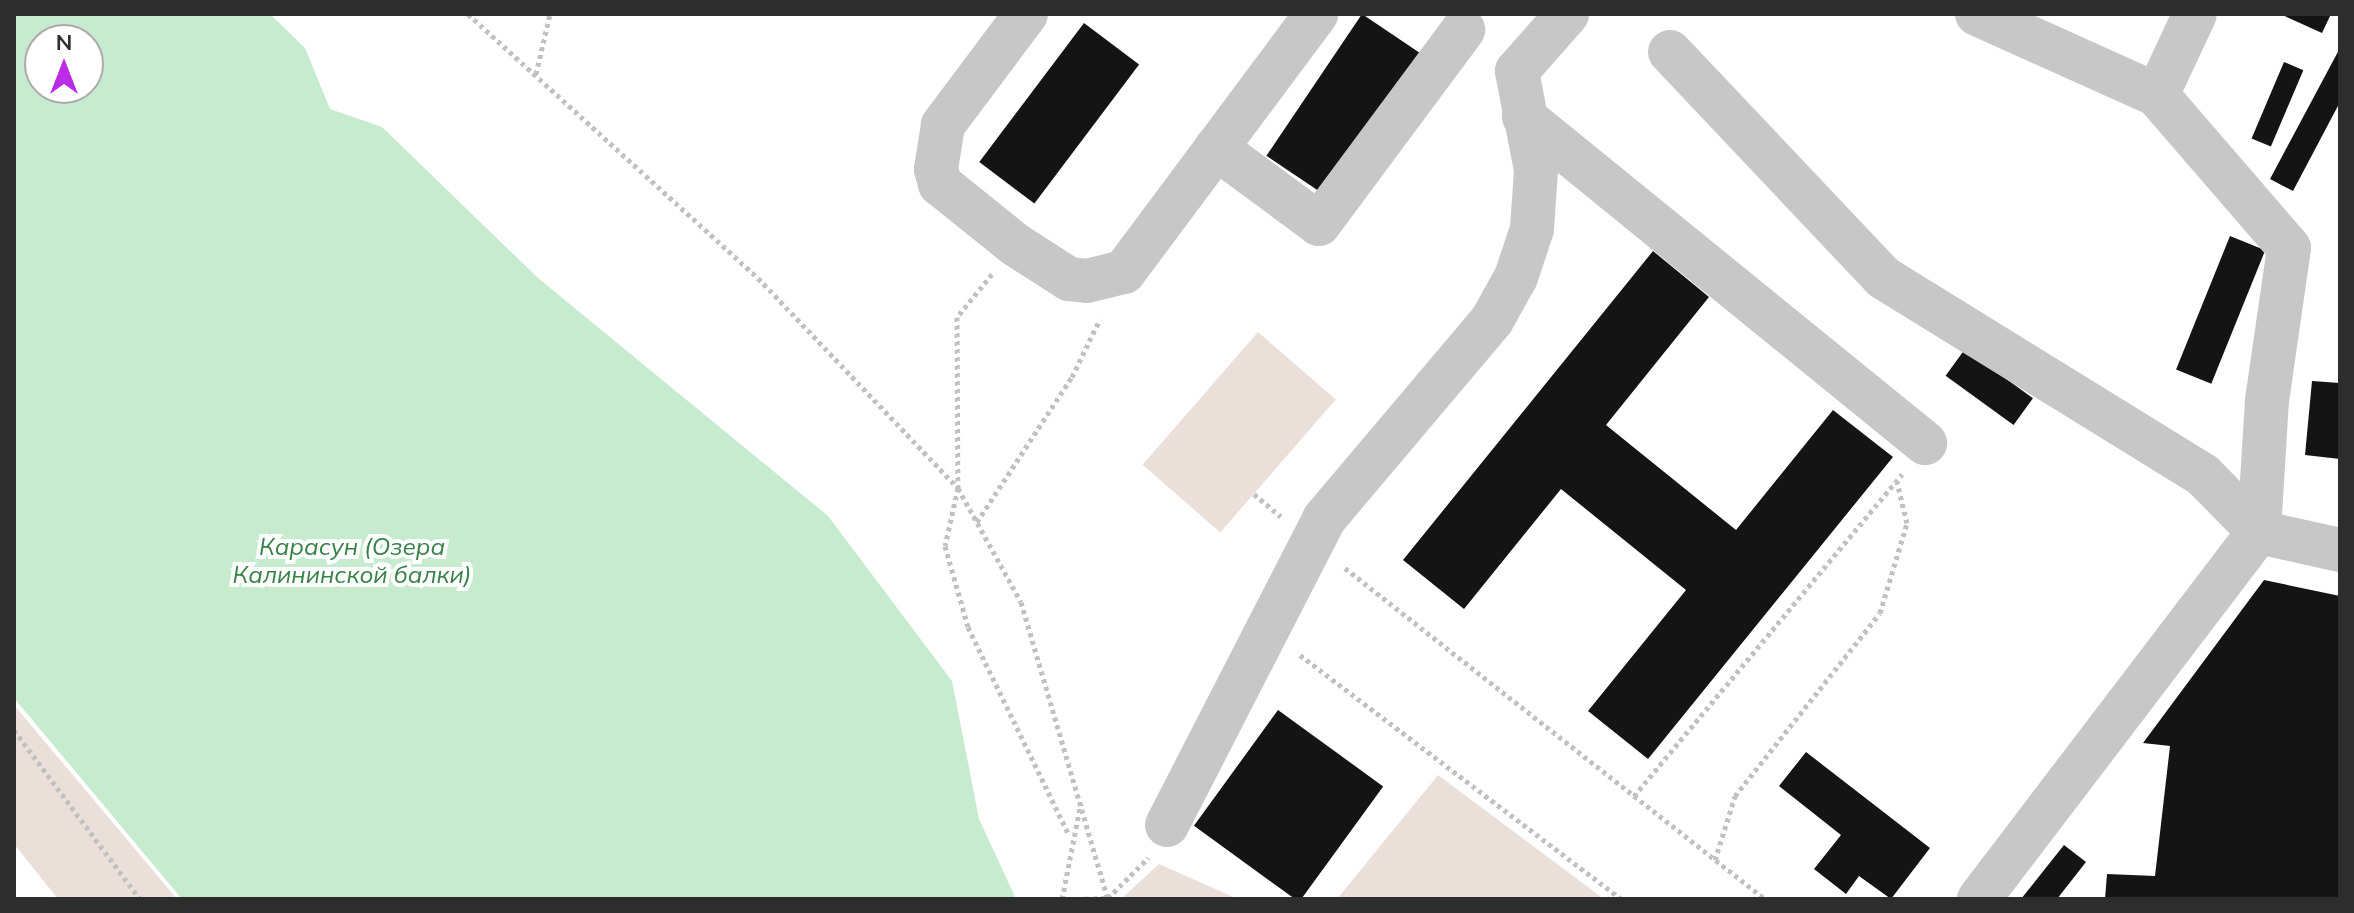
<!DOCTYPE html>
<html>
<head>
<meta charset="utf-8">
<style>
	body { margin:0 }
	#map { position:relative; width:2354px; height:913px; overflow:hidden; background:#fff; font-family:Mulish,sans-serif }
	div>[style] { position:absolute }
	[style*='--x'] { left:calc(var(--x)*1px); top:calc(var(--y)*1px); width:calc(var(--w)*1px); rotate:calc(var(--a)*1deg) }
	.green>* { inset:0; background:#ebdfda; transform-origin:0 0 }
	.water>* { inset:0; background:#c6ebce }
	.building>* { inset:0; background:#141414; transform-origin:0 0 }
	.path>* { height:5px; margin-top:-2.5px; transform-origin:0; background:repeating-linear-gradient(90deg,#c1c1c1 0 4px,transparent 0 8px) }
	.minor>* { height:44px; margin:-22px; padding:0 22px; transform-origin:22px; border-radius:22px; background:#c7c7c7 }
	span { translate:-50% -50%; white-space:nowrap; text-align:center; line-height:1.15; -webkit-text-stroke:8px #fff; paint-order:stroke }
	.water-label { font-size:24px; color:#378248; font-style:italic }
	.frame { position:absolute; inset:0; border:16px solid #2d2d2d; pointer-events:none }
	.north { position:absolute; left:24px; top:24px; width:80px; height:80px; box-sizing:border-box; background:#fff; border:2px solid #ababab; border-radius:50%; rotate:0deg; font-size:22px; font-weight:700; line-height:32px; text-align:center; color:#2d2d2d }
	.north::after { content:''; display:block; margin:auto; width:28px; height:36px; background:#bc2ce7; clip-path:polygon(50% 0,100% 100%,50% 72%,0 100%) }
</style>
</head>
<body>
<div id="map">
	<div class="green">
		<div style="left:1258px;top:332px;width:103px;height:176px;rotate:41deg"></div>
		<div style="clip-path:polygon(14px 705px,177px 899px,58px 899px,14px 844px)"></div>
		<div style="clip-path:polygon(1438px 775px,1604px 899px,1337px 899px)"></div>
		<div style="clip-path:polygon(1159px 864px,1238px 899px,1121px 899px)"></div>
	</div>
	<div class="water">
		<div style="clip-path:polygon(evenodd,14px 14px,270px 14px,305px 48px,330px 109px,382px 127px,538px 278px,828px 516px,952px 681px,979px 819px,1016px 899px,182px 899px,14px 698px,14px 14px,40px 40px,88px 40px,88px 88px,40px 88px,40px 40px)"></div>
	</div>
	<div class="building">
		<div style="left:1362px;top:14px;width:69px;height:171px;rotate:34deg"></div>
		<div style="clip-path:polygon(2280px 14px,2331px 14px,2322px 33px)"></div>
		<div style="left:1084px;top:23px;width:69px;height:174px;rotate:37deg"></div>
		<div style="clip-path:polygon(2340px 48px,2340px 102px,2293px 191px,2270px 179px)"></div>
		<div style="left:2284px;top:62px;width:21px;height:83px;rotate:23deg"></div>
		<div style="left:2230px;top:236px;width:38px;height:144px;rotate:22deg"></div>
		<div style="clip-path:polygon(1653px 251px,1709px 297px,1606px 425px,1736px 530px,1833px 410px,1893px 457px,1648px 759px,1588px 711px,1686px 590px,1561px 489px,1464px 609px,1403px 560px)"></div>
		<div style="left:1965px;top:349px;width:84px;height:33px;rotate:36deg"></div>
		<div style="clip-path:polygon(2312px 381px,2340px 383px,2340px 459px,2305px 455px)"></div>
		<div style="clip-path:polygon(2264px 580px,2340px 596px,2340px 899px,2105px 899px,2107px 874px,2155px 876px,2170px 746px,2143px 743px)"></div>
		<div style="left:1278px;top:710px;width:130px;height:143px;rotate:36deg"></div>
		<div style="clip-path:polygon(1806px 752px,1930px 848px,1891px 899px,1859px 876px,1846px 894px,1814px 869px,1841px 835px,1779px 786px)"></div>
		<div style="clip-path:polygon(2064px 845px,2086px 862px,2057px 899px,2021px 899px)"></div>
	</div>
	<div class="path">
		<div style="--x:468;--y:14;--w:392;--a:42.3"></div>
		<div style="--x:758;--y:278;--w:290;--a:46.4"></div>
		<div style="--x:958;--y:488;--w:130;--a:61.1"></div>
		<div style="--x:1021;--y:602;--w:309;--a:73.7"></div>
		<div style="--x:536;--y:74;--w:62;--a:-76.9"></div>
		<div style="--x:992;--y:274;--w:55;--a:129.1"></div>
		<div style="--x:957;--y:317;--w:171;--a:89.7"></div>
		<div style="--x:958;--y:488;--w:59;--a:102.6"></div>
		<div style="--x:945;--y:546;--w:84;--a:74.1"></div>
		<div style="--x:968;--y:627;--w:231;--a:64.1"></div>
		<div style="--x:1254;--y:494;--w:35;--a:40"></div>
		<div style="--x:977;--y:522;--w:173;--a:-56.8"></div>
		<div style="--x:1072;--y:377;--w:64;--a:-64.2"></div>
		<div style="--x:1345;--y:568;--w:535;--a:38.24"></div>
		<div style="--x:1300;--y:655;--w:403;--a:37.2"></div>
		<div style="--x:14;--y:730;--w:211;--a:53.3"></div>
		<div style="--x:1634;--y:796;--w:419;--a:-50.2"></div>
		<div style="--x:1715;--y:860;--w:67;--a:-72.6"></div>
		<div style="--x:1735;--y:796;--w:233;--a:-51.6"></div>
		<div style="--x:1880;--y:613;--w:94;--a:-73.3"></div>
		<div style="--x:1907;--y:523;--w:42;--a:-103.7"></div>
		<div style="--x:1062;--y:899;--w:98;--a:-78.8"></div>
		<div style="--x:1077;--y:899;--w:31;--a:-2"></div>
		<div style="--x:1108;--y:898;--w:57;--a:-45"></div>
	</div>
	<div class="minor">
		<div style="--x:1026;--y:14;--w:139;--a:126.8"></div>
		<div style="--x:943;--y:125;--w:45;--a:99"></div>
		<div style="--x:936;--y:169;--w:16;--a:75"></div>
		<div style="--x:940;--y:184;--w:97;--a:38.8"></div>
		<div style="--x:1016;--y:245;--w:63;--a:32.7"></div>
		<div style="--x:1069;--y:279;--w:18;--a:6"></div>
		<div style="--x:1087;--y:281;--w:38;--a:-14"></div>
		<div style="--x:1124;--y:272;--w:322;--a:-53.3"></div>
		<div style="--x:1977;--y:14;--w:197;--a:24.2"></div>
		<div style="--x:2157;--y:95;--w:202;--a:49.2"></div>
		<div style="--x:2289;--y:248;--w:154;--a:98.2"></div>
		<div style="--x:2267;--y:400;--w:132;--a:93.5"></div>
		<div style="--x:1670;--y:52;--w:311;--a:46.6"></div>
		<div style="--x:1884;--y:278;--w:375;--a:31.7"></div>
		<div style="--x:2203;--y:475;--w:80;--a:45.5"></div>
		<div style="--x:2157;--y:95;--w:89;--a:-64.9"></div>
		<div style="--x:1524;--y:117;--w:517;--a:39.11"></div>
		<div style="--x:1216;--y:148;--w:128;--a:36.4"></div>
		<div style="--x:1319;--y:224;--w:242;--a:-53.4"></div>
		<div style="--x:1167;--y:825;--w:344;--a:-62.8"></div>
		<div style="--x:1324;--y:519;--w:260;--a:-49.8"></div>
		<div style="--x:1492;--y:320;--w:49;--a:-60.8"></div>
		<div style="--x:1516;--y:277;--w:51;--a:-71.6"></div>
		<div style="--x:1532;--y:229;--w:59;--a:-86.1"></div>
		<div style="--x:1536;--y:170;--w:101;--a:-100.9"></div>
		<div style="--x:1517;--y:71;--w:76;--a:-48.7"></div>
		<div style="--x:1979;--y:899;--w:462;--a:-52.7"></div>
		<div style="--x:2259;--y:532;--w:83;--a:12.5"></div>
	</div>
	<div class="water-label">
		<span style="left:352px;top:561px">Карасун (Озера<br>Калининской балки)</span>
	</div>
	<div class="frame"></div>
	<div class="north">N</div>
</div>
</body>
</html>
